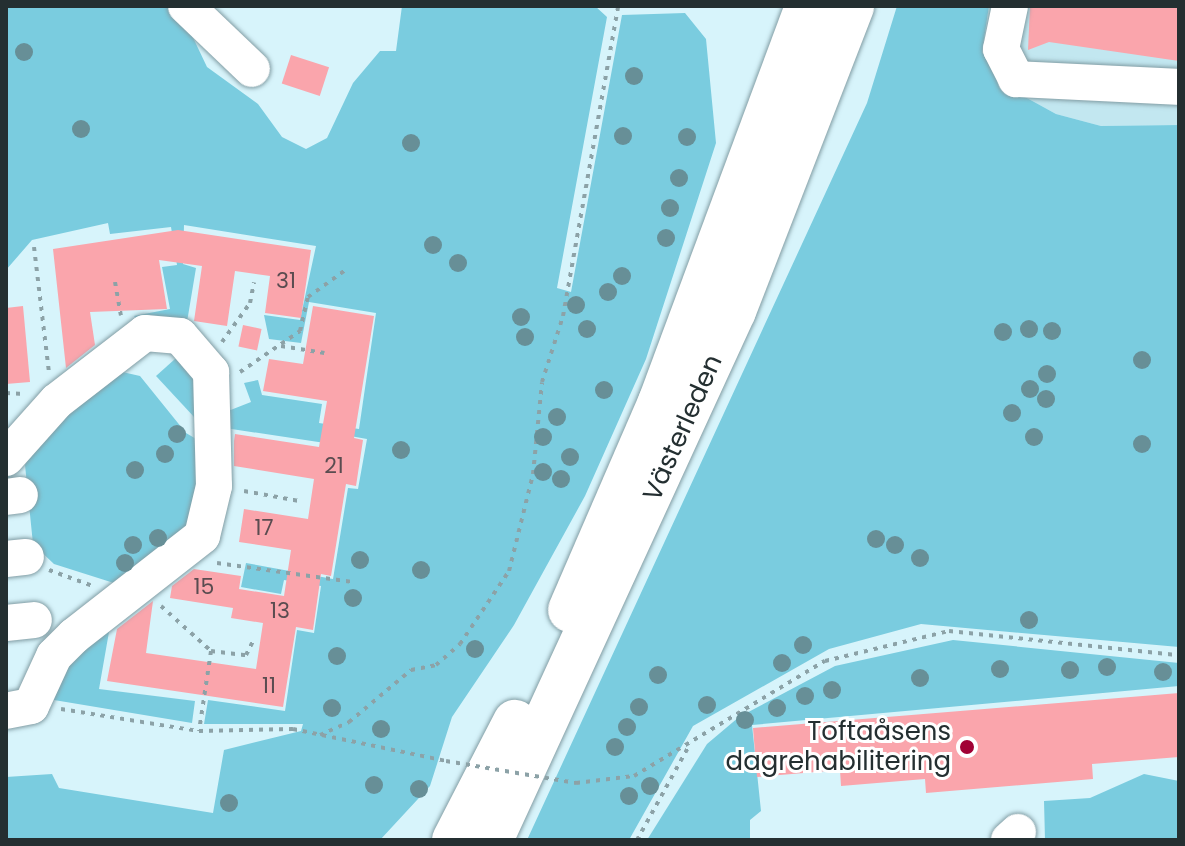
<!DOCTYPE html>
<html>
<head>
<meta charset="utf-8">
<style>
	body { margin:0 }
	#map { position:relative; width:1185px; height:846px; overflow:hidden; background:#d7f4fb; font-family:Poppins,sans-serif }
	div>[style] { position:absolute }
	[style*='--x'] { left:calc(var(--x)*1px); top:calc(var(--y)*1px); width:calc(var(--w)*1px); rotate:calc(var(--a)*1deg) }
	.built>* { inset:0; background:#c2e7f0 }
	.green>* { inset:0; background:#7accdf }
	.building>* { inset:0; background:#faa5ac; transform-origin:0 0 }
	.path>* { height:4px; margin-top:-2px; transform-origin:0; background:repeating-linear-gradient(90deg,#8ca2a7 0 4px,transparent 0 10px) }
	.roads { filter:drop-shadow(0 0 2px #829da4) drop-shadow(0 0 2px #829da4) }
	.minor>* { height:36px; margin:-18px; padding:0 18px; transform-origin:18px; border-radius:18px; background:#fff }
	.highway>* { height:44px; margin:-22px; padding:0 22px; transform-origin:22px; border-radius:22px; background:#fff }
	.path-bridge>* { height:4px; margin-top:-2px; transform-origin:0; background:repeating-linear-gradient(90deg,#8ca2a7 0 4px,transparent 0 10px) }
	.trees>* { width:18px; height:18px; margin:-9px; border-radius:50%; background:#678f97 }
	.dots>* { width:22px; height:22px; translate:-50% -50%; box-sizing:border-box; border:4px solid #fff; border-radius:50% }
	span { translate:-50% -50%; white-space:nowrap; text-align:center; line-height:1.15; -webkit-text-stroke:6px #fff; paint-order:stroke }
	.number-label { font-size:22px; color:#5a4c50 }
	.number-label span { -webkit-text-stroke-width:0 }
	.street-label { font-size:26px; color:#242f31 }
	.poi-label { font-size:26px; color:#242f31 }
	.right { translate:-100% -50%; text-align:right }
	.frame { position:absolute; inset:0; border:8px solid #242f31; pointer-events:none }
</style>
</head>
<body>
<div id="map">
	<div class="built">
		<div style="clip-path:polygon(989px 6px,1179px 6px,1179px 125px,1101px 126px,1056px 114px,1005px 86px,982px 52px)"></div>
	</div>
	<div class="green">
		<div style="clip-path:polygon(6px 6px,178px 6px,207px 67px,258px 104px,282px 137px,306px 149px,327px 138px,353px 83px,380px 51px,396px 51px,402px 6px,595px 6px,607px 17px,557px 288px,571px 292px,622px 15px,685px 13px,706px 39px,716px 143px,646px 359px,585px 496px,514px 625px,452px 717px,430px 786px,380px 840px,6px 840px,6px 777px,52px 774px,59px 788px,213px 813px,224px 750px,301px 731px,303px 724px,204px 724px,208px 700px,285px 711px,297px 630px,314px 633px,321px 586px,284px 580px,281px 594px,241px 587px,246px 563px,333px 579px,348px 488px,358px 489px,367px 439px,328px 432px,325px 443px,225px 428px,228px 411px,251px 402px,244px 383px,258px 380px,262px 395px,322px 404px,319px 423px,359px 429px,376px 313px,309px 302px,301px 343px,269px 339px,264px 315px,300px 320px,316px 246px,184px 225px,183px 264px,196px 268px,187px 322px,140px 323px,134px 316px,170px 309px,162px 267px,177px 265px,171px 227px,110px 234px,108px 223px,32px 240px,6px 270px)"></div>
		<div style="clip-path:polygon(897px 6px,989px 6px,982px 52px,1005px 86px,1056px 114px,1101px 126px,1179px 125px,1179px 647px,921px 624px,829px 649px,693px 726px,629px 840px,527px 840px,867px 103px)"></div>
		<div style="clip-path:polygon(185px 350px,195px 361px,195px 418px,156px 376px)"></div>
		<div style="clip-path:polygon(118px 371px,140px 376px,186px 433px,208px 446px,195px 524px,117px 584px,54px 564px,33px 544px,25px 465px,36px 443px)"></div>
		<div style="clip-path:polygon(113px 609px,99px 689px,195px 701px,192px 723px,48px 699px,48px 689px)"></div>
		<div style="clip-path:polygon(953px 640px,1179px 663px,1179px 686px,752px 725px,761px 811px,750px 820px,750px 840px,647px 840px,707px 744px,739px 717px,835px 666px)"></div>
		<div style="clip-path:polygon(1144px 774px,1179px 781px,1179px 840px,1045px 840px,1044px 801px,1090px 798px)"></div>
	</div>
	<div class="building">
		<div style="clip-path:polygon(1030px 6px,1179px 6px,1179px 61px,1049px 42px,1028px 50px)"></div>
		<div style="left:291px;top:55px;width:40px;height:30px;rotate:18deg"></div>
		<div style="clip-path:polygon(178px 230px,311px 250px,301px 318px,265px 313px,270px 276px,235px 271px,227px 326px,194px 321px,202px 266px,159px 260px,167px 309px,90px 312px,95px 345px,66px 368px,53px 249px)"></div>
		<div style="clip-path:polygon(23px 306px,30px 382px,6px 384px,6px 308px)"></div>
		<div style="clip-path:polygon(313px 306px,374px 316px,354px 438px,363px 440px,356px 486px,346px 484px,331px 576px,321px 574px,313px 630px,296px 627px,283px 707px,107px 681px,117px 629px,153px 601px,146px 653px,256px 669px,263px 623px,231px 618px,233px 608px,170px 598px,172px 586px,194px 569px,241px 576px,239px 589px,284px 596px,291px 550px,239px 542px,244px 509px,308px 519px,314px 479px,234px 466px,234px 441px,235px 434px,319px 447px,327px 401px,263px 391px,269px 359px,303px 364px)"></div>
		<div style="left:243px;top:325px;width:19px;height:22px;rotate:12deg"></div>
		<div style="clip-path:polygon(1179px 693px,1179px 757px,1092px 764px,1093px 779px,926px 793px,925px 779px,841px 786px,840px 770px,757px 777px,753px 728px)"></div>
	</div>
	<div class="path">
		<div style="--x:34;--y:247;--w:126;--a:83.2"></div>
		<div style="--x:115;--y:282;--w:34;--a:80"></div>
		<div style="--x:222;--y:342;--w:48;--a:-54.3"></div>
		<div style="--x:250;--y:303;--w:21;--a:-79"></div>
		<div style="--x:281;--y:346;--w:44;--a:9.2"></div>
		<div style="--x:240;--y:372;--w:73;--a:-34.3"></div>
		<div style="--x:300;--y:331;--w:35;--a:-77"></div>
		<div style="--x:308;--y:297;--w:49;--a:-35.9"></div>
		<div style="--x:6;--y:393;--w:18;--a:3"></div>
		<div style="--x:244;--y:491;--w:56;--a:10.3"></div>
		<div style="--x:217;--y:563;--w:137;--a:8"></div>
		<div style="--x:49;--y:570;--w:47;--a:20"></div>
		<div style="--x:161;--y:606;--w:67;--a:42"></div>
		<div style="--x:211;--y:651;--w:81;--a:98.5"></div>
		<div style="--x:211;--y:651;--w:35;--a:7"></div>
		<div style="--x:246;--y:655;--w:18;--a:-63"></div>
		<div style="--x:61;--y:709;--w:140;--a:9.1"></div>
		<div style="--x:199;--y:731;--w:94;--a:-1.2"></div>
		<div style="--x:293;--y:729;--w:156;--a:11.8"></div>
		<div style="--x:320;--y:735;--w:32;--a:-24"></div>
		<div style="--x:349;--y:722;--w:81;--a:-40"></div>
		<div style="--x:411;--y:670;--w:25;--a:-11"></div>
		<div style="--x:436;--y:665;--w:32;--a:-41"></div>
		<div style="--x:460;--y:644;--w:88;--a:-56.1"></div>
		<div style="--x:509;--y:571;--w:100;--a:-76.1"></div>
		<div style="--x:533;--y:474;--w:92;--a:-84.4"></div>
		<div style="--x:542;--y:382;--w:69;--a:-72.3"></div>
		<div style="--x:563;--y:316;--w:315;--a:-79.9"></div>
		<div style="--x:576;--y:783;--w:58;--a:-6.9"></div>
		<div style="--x:634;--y:776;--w:223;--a:-31.1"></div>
		<div style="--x:825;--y:661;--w:128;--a:-13.6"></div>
		<div style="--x:949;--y:631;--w:231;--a:6"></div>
		<div style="--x:637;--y:840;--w:110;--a:-61.1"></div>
	</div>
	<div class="roads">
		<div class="minor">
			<div style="--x:186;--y:6;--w:91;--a:43.7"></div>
			<div style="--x:1010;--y:6;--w:44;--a:101.8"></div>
			<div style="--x:1001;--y:49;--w:34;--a:63"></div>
			<div style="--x:1016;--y:79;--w:163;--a:2.8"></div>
			<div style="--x:6;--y:458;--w:76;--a:-48.2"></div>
			<div style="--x:57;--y:401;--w:111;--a:-37.7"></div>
			<div style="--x:145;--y:333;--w:35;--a:5"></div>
			<div style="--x:180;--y:336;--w:48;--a:49.3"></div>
			<div style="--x:211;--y:372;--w:114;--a:88.5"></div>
			<div style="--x:214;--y:486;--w:51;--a:103.5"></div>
			<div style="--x:202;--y:536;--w:162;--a:142"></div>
			<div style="--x:74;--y:636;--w:28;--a:135"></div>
			<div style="--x:54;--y:656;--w:55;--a:114.7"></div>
			<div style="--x:31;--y:706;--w:25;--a:169"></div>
			<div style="--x:6;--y:497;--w:14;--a:-8"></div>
			<div style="--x:6;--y:559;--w:20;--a:-6"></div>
			<div style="--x:6;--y:623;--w:28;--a:-6"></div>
			<div style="--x:1009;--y:840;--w:12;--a:-42"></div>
		</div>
		<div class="highway">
			<div style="--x:570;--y:610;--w:227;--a:-66.6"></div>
			<div style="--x:660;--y:402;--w:422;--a:-69.6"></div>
			<div style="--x:454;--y:840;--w:133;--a:-62.7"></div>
			<div style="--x:491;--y:840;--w:582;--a:-65.33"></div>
			<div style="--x:734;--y:311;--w:327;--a:-68.8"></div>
		</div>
	</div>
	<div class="path-bridge">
		<div style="--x:446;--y:761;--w:132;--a:9.6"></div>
	</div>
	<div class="trees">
		<div style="left:24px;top:52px"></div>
		<div style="left:634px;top:76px"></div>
		<div style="left:81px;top:129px"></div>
		<div style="left:623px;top:136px"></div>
		<div style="left:687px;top:137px"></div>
		<div style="left:411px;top:143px"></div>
		<div style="left:679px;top:178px"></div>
		<div style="left:670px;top:208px"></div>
		<div style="left:666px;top:238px"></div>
		<div style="left:433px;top:245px"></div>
		<div style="left:458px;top:263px"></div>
		<div style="left:622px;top:276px"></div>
		<div style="left:608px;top:292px"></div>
		<div style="left:576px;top:305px"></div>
		<div style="left:521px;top:317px"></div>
		<div style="left:587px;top:329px"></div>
		<div style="left:1029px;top:329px"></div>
		<div style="left:1052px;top:331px"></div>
		<div style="left:1003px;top:332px"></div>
		<div style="left:525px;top:337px"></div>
		<div style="left:1142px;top:360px"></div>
		<div style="left:1047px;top:374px"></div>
		<div style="left:1030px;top:389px"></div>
		<div style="left:604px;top:390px"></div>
		<div style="left:1046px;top:399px"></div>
		<div style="left:1012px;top:413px"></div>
		<div style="left:557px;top:417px"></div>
		<div style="left:177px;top:434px"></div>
		<div style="left:543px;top:437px"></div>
		<div style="left:1034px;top:437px"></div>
		<div style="left:1142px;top:444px"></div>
		<div style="left:401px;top:450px"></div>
		<div style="left:165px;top:454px"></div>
		<div style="left:570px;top:457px"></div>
		<div style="left:135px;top:470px"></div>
		<div style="left:543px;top:472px"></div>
		<div style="left:561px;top:479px"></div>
		<div style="left:158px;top:538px"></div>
		<div style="left:876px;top:539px"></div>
		<div style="left:133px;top:545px"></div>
		<div style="left:895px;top:545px"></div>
		<div style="left:920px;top:558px"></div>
		<div style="left:360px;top:560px"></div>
		<div style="left:125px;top:563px"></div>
		<div style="left:421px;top:570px"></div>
		<div style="left:353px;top:598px"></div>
		<div style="left:1029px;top:620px"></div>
		<div style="left:803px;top:645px"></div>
		<div style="left:475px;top:649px"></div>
		<div style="left:337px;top:656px"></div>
		<div style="left:782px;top:663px"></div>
		<div style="left:1107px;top:667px"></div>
		<div style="left:1000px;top:669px"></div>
		<div style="left:1070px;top:670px"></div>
		<div style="left:1163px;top:672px"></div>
		<div style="left:658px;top:675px"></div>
		<div style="left:920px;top:678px"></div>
		<div style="left:832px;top:690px"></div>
		<div style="left:805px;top:696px"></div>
		<div style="left:707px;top:705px"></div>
		<div style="left:639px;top:707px"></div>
		<div style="left:332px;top:708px"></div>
		<div style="left:777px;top:708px"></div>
		<div style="left:745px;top:720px"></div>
		<div style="left:627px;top:727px"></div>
		<div style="left:381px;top:729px"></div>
		<div style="left:615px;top:747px"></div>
		<div style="left:374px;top:785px"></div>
		<div style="left:650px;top:786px"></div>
		<div style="left:419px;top:789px"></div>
		<div style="left:629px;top:796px"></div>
		<div style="left:229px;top:803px"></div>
	</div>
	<div class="dots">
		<div style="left:967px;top:747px;background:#a10135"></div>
	</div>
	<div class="number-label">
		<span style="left:286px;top:281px">31</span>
		<span style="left:334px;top:466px">21</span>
		<span style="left:264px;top:528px">17</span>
		<span style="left:204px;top:587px">15</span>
		<span style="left:280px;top:611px">13</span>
		<span style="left:269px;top:686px">11</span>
	</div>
	<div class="street-label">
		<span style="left:683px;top:428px;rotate:-66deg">Västerleden</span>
	</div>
	<div class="poi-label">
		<span class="right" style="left:951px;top:747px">Toftaåsens<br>dagrehabilitering</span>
	</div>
	<div class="frame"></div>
</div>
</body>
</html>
